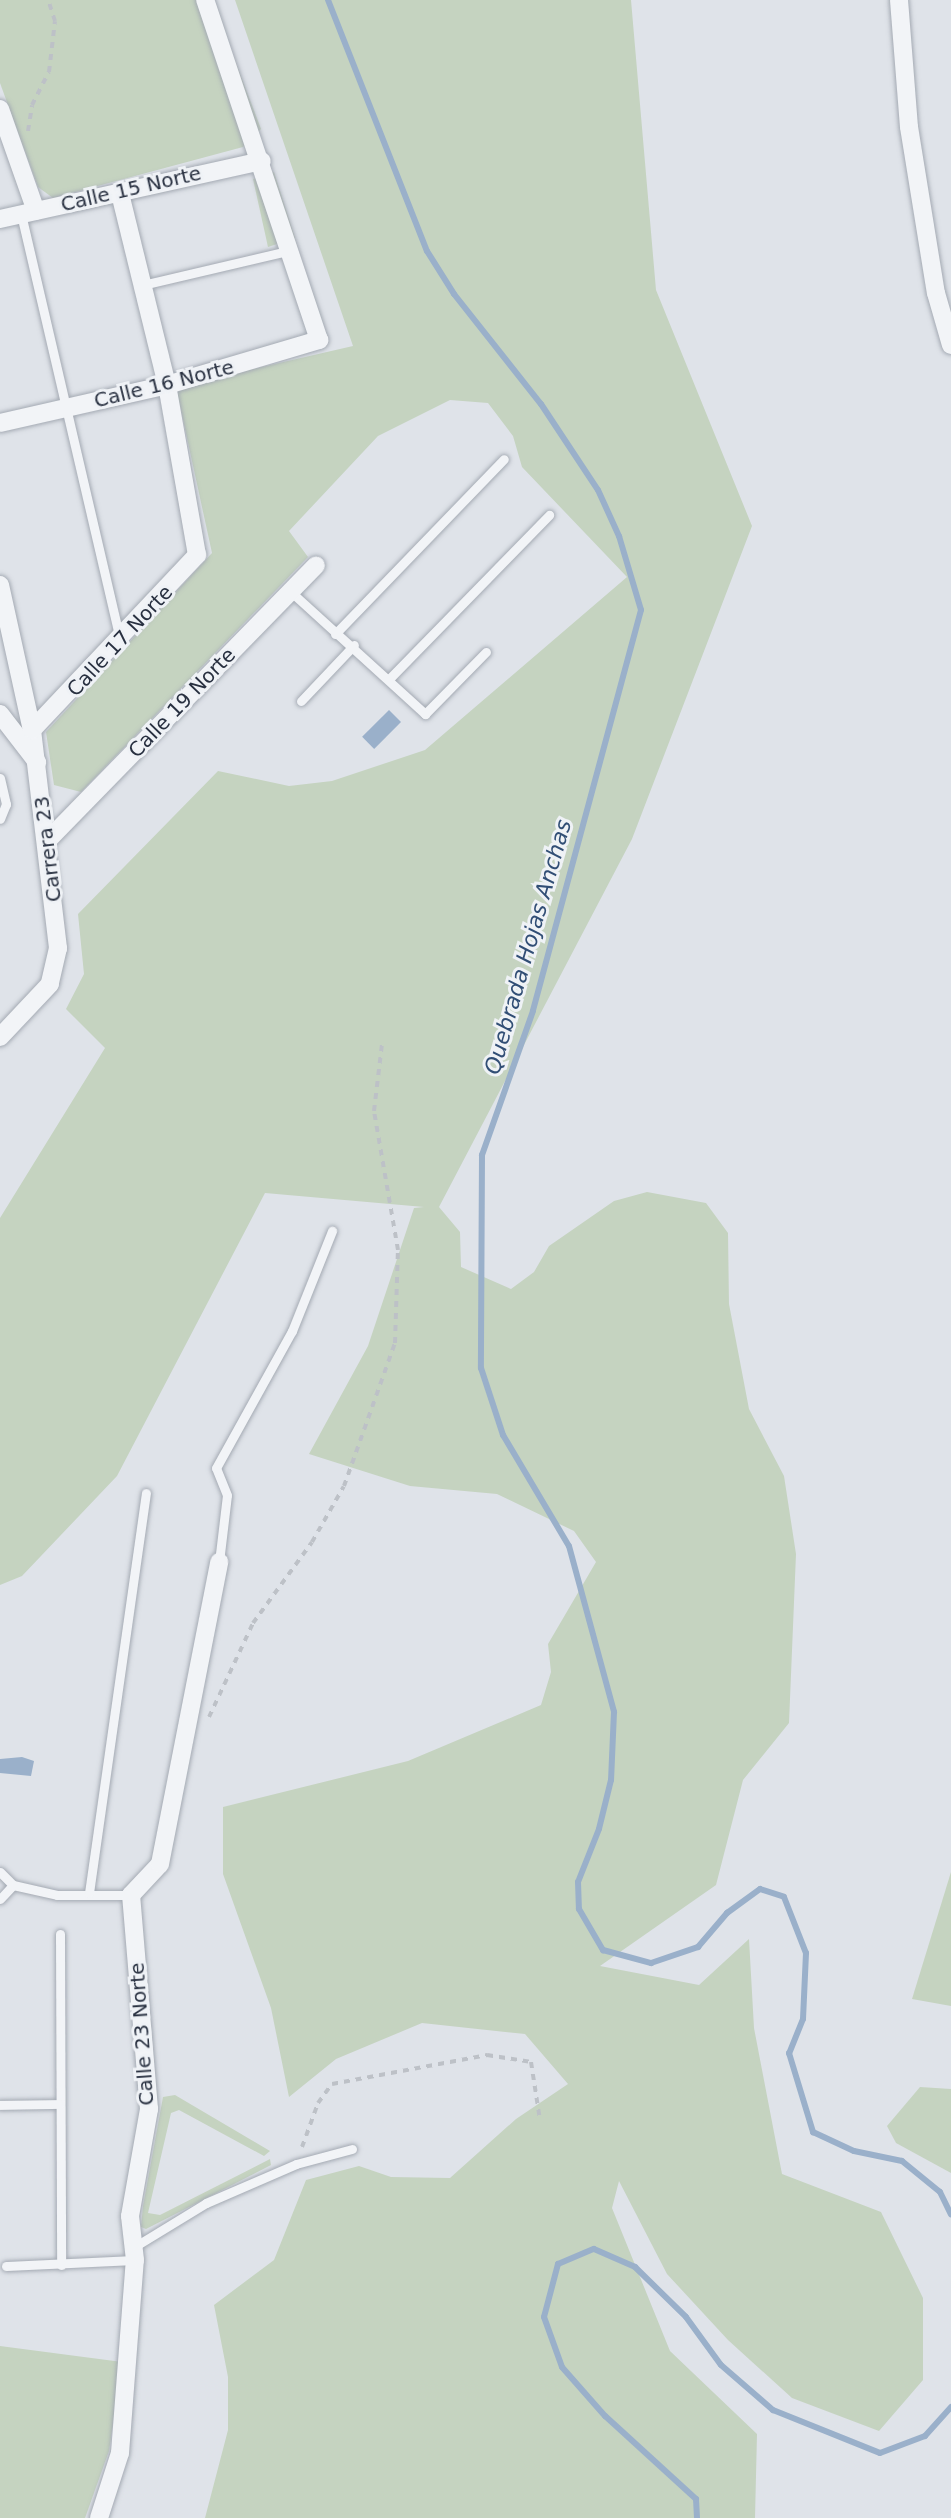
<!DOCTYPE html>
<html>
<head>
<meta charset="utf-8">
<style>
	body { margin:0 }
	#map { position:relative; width:951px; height:2518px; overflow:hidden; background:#dfe3e9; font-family:"DejaVu Sans",sans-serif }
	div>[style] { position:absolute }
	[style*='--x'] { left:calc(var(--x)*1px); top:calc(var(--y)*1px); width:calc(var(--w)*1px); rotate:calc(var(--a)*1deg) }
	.green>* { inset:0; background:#c5d3c0 }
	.water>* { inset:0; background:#9ab0ca; transform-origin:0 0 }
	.stream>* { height:6px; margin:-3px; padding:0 3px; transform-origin:3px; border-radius:3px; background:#9ab0ca }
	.path>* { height:4px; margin-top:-2px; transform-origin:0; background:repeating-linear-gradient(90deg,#bdc1c7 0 6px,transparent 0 12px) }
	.roads { filter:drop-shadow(0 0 2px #a4aab3) drop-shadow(0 0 2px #a4aab3) }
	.service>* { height:9px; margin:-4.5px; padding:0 4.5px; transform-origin:4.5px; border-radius:4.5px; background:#f2f4f7 }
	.minor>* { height:18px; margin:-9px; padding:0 9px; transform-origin:9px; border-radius:9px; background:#f2f4f7 }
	span { translate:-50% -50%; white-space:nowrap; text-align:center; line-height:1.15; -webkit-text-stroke:6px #eff2f6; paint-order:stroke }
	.street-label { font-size:20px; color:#283040 }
	.water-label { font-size:22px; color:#314e75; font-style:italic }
</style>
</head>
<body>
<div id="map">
	<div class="green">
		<div style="clip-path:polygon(0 0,212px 0,261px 129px,243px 147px,53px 198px,38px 187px,0 83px)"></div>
		<div style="clip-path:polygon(235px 0,631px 0,656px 290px,752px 526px,632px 839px,439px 1207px,460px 1232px,461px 1267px,511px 1289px,534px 1272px,549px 1246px,614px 1201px,647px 1192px,706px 1203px,728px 1233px,729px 1304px,749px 1409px,784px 1476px,796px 1554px,789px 1723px,743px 1780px,716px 1885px,600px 1966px,699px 1985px,749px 1939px,754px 2028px,782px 2174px,881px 2212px,923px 2298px,923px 2380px,879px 2431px,792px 2398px,728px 2340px,667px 2274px,619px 2181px,612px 2208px,670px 2351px,757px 2434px,755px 2518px,205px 2518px,228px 2430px,228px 2377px,214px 2305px,274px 2260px,306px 2180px,359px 2166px,391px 2177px,450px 2178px,516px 2119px,568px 2084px,525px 2034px,422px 2023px,336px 2059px,289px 2097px,271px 2008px,223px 1874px,223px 1807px,408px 1761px,541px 1705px,551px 1672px,548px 1644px,596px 1562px,574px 1531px,497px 1494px,410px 1486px,309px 1454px,368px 1346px,414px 1208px,424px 1207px,265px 1193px,117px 1476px,22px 1576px,0 1585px,0 1218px,105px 1048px,66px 1009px,84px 974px,78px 914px,218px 771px,289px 786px,332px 781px,425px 750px,627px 577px,522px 467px,513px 436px,488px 403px,450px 400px,378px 436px,289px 531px,308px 557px,81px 792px,54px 785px,46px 732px,212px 553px,177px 392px,183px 385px,353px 346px)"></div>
		<div style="clip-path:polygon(274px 172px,295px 238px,268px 247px,253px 179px)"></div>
		<div style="clip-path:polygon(951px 1872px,951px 2006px,912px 1999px)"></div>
		<div style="clip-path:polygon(920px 2087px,951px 2089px,951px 2173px,896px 2143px,887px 2126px)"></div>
		<div style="clip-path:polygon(175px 2095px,270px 2151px,264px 2156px,179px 2110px,171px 2113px,148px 2213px,160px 2215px,270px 2159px,271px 2165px,146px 2229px,141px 2227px,143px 2206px,163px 2097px)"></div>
		<div style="clip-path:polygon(0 2346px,122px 2362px,109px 2451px,85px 2518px,0 2518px)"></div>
	</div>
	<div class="water">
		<div style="left:389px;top:710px;width:17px;height:38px;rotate:45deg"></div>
		<div style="clip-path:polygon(22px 1757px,34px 1761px,31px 1776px,0 1773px,0 1759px)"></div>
	</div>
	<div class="stream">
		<div style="--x:328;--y:0;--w:270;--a:68.5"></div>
		<div style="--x:427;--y:251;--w:51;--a:57.9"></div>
		<div style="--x:454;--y:294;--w:140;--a:51.7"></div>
		<div style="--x:541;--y:404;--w:103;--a:56.5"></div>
		<div style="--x:598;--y:490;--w:51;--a:65.5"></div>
		<div style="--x:619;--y:536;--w:77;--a:73.4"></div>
		<div style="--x:641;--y:610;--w:415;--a:105.1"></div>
		<div style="--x:533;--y:1011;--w:153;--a:109.5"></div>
		<div style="--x:482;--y:1155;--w:213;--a:90.3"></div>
		<div style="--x:481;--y:1368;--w:71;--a:71.8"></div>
		<div style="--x:503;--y:1435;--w:129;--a:59.3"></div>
		<div style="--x:569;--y:1546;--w:172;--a:74.8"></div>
		<div style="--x:614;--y:1712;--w:68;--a:92.5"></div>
		<div style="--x:611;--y:1780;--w:50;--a:103.8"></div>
		<div style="--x:599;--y:1829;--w:57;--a:111.6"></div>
		<div style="--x:578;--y:1882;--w:27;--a:88"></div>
		<div style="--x:579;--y:1909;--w:48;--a:59.7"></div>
		<div style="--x:603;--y:1950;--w:50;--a:15.2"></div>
		<div style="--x:651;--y:1963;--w:50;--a:-18.8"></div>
		<div style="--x:698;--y:1947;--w:45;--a:-49.5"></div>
		<div style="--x:727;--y:1913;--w:41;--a:-36"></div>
		<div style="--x:760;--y:1889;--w:25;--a:18"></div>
		<div style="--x:784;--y:1897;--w:60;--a:68.6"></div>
		<div style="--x:806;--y:1953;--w:66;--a:92.6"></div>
		<div style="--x:803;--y:2019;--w:37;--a:112"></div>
		<div style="--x:789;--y:2053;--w:83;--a:73.1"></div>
		<div style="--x:813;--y:2132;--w:45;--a:24.9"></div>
		<div style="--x:854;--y:2151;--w:49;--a:11.8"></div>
		<div style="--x:902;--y:2161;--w:49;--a:39.2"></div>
		<div style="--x:940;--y:2192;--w:25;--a:64"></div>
		<div style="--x:697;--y:2518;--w:19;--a:-93"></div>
		<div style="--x:696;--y:2499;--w:123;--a:-137.6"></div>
		<div style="--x:605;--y:2416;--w:65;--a:-131.3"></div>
		<div style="--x:562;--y:2367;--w:53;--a:-109.8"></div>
		<div style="--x:544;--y:2317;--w:55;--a:-75.2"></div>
		<div style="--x:558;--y:2264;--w:39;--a:-23"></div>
		<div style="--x:594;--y:2249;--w:45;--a:23.7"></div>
		<div style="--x:635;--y:2267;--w:71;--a:44.4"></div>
		<div style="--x:686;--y:2317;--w:59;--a:53.9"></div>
		<div style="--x:721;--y:2365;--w:69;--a:40.9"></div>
		<div style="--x:773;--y:2410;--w:115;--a:21.9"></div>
		<div style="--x:880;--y:2453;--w:48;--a:-20.7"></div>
		<div style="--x:925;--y:2436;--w:39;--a:-48"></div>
	</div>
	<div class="path">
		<div style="--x:28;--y:131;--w:26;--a:-81"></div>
		<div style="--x:32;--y:105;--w:37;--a:-63"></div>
		<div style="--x:49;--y:72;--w:51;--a:-83.3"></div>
		<div style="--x:55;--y:21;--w:22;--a:-108"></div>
		<div style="--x:209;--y:1717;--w:104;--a:-64.9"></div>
		<div style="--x:253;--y:1623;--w:100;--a:-53.9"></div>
		<div style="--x:312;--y:1542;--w:64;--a:-60.3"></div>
		<div style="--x:344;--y:1486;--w:152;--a:-70.4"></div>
		<div style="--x:395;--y:1343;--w:93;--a:-88.2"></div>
		<div style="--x:398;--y:1250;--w:141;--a:-99.8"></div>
		<div style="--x:374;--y:1111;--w:67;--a:-83.2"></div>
		<div style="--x:302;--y:2147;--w:47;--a:-70"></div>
		<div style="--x:318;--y:2103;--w:24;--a:-54"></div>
		<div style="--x:332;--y:2084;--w:158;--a:-10.6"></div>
		<div style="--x:487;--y:2055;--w:45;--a:9"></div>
		<div style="--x:531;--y:2062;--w:59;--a:81.2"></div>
	</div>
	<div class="roads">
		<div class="service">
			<div style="--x:21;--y:214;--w:433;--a:76.9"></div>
			<div style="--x:142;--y:285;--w:153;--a:-13.2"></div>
			<div style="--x:290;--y:591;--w:183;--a:42.3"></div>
			<div style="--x:425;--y:714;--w:87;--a:-45.5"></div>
			<div style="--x:335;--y:634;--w:243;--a:-46"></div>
			<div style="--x:390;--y:678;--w:228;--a:-45.7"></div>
			<div style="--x:301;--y:701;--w:77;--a:-46.6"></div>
			<div style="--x:0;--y:778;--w:27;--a:77"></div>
			<div style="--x:6;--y:804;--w:16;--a:112"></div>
			<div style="--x:219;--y:1562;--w:67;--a:-83.2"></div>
			<div style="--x:227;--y:1495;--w:29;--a:-112"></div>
			<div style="--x:216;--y:1468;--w:157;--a:-61"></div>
			<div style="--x:292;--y:1331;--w:108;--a:-68.2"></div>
			<div style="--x:0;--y:1872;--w:18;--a:45"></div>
			<div style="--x:13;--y:1885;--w:45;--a:12.8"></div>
			<div style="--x:57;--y:1895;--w:74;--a:0"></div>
			<div style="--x:89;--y:1893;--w:404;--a:-81.9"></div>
			<div style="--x:0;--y:1899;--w:19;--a:-47"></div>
			<div style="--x:60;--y:1934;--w:331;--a:89.8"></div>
			<div style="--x:0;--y:2105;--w:60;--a:-1"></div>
			<div style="--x:134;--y:2247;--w:84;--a:-31.4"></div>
			<div style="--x:206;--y:2203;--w:98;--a:-23.4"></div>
			<div style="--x:296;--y:2164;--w:58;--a:-15"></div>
			<div style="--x:6;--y:2266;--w:129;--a:-2.7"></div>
		</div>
		<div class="minor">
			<div style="--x:899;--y:0;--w:127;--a:85.5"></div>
			<div style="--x:909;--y:127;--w:168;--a:80.8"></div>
			<div style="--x:936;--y:293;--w:54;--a:73.9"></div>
			<div style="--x:0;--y:109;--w:108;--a:70.6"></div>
			<div style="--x:0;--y:219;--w:268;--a:-12.5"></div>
			<div style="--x:0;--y:423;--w:171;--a:-12.8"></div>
			<div style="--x:167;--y:385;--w:159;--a:-16.5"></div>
			<div style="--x:319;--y:340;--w:359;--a:-108.5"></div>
			<div style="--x:0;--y:585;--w:148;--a:77.6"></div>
			<div style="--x:32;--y:730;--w:220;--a:83.2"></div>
			<div style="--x:58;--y:948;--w:37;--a:103"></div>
			<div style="--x:50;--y:984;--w:73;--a:133.3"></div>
			<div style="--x:0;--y:714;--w:61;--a:52.4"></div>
			<div style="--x:32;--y:730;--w:241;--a:-46.7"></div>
			<div style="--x:197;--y:555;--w:173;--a:-100"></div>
			<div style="--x:167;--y:385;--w:198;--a:-103.8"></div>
			<div style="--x:47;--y:841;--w:385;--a:-45.7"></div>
			<div style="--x:99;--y:2518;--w:68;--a:-72.1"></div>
			<div style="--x:120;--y:2453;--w:194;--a:-85.6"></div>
			<div style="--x:135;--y:2260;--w:44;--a:-96.5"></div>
			<div style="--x:130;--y:2216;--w:109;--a:-79.9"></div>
			<div style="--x:149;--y:2109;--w:215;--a:-94.8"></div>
			<div style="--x:131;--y:1895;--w:42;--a:-46.9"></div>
			<div style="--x:160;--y:1864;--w:308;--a:-78.9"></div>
		</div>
	</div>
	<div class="street-label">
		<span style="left:131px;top:189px;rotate:-13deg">Calle 15 Norte</span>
		<span style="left:164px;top:384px;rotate:-14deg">Calle 16 Norte</span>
		<span style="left:120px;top:641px;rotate:-47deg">Calle 17 Norte</span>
		<span style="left:182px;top:703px;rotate:-46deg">Calle 19 Norte</span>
		<span style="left:48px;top:849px;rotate:-97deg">Carrera 23</span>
		<span style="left:142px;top:2034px;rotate:-94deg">Calle 23 Norte</span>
	</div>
	<div class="water-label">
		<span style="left:528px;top:947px;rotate:-74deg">Quebrada Hojas Anchas</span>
	</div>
</div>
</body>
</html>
